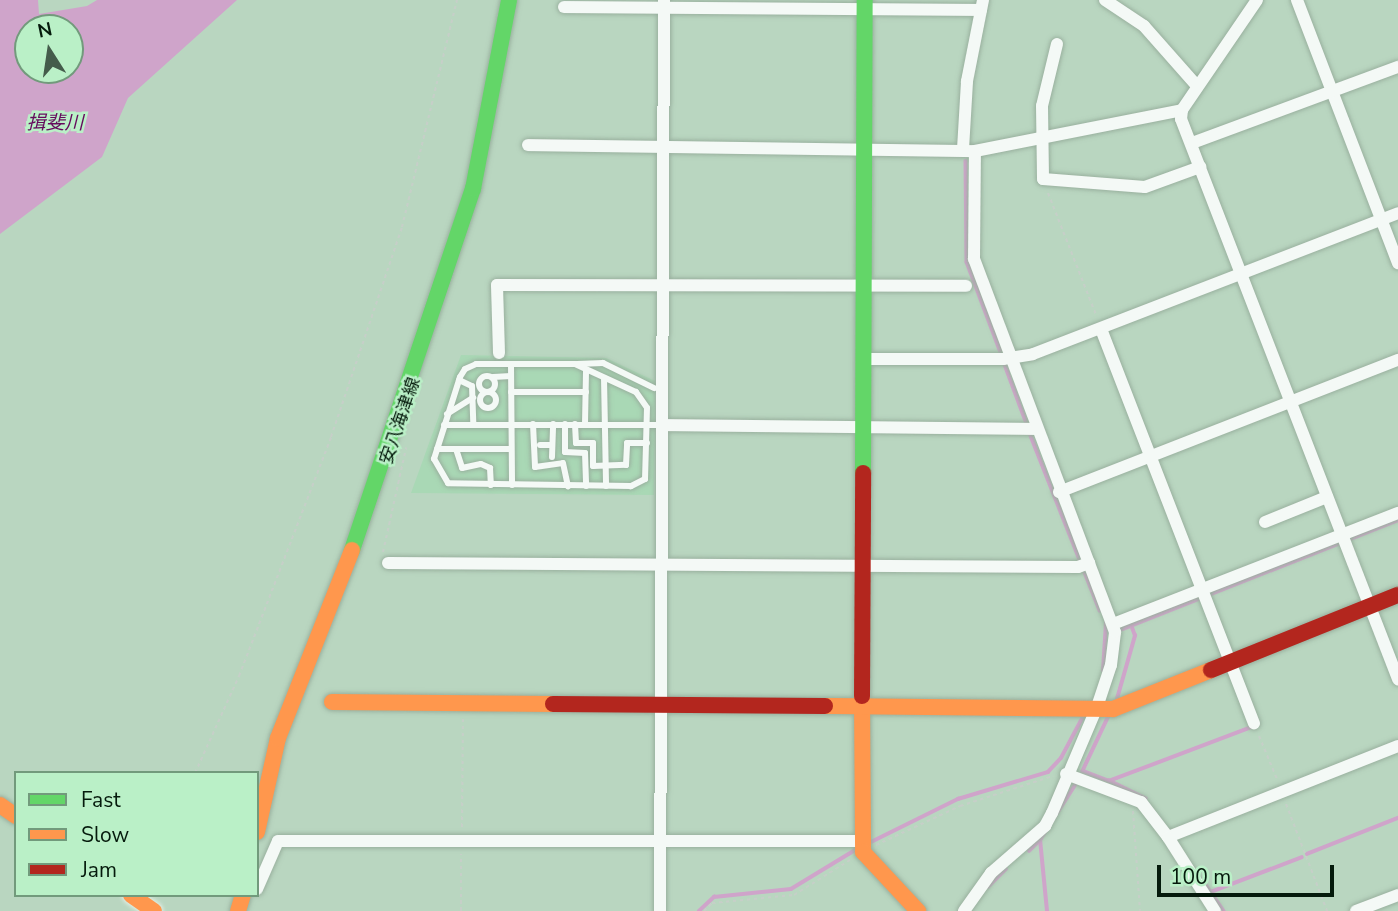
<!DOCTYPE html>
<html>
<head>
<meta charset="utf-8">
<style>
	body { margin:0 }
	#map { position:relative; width:1398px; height:911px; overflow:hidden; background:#b9d6c0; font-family:"Nunito Sans","Noto Sans JP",sans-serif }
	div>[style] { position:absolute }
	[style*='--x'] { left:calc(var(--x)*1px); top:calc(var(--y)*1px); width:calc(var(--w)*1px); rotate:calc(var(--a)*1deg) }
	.built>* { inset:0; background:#a9d8b5 }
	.water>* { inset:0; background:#cfa4ca }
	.stream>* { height:3.5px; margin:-1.75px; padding:0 1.75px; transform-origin:1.75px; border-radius:1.75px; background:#cfa4ca }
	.path>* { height:2px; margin-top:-1px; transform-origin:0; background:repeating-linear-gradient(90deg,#c6cfc8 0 3.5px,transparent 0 7px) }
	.roads { filter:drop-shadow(0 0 2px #99b09e) drop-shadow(0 0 2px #99b09e) }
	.lane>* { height:6px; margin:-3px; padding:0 3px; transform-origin:3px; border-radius:3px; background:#f4f9f6 }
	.lane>.ring { margin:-3px; padding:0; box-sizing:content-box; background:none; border:6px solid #f4f9f6; border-radius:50% }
	.street>* { height:12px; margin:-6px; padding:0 6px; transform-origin:6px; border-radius:6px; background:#f4f9f6 }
	.fast>* { height:16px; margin:-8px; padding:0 8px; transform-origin:8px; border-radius:8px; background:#63d668 }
	.slow>* { height:16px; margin:-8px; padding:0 8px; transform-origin:8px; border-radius:8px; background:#ff974d }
	.jam>* { height:16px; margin:-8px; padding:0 8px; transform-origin:8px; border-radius:8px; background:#b3261e }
	.bridges { filter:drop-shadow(0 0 2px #e0ede3) drop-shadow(0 0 2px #e0ede3) }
	.slow-bridge>* { height:16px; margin:-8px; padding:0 8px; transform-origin:8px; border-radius:8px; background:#ff974d }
	span { translate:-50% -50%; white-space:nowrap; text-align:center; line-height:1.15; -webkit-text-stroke:5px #baf0c7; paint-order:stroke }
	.street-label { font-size:18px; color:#051a0c }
	.water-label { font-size:19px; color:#650a5d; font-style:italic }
	.legend { position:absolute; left:14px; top:771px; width:245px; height:126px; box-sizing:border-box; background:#baf0c7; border:2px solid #729a7c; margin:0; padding:9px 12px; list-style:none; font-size:21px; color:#051a0c }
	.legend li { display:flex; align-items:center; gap:14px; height:35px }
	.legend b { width:35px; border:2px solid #729a7c }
	.north { position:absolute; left:14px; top:14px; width:70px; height:70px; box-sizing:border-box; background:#baf0c7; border:2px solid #729a7c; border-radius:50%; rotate:348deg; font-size:19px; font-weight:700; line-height:28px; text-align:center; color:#051a0c }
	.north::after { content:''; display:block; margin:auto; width:24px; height:32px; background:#445c4b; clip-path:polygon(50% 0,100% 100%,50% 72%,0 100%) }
	.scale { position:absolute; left:1157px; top:865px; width:177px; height:32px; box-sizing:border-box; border:4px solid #051a0c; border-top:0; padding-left:9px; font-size:21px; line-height:24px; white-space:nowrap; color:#051a0c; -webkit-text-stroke:5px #baf0c7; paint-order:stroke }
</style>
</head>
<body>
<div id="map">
	<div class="built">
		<div style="clip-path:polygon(461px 355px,606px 358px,655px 381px,654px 495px,411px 493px)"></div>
	</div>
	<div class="water">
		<div style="clip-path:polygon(evenodd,0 0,38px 0,39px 14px,87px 6px,97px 0,237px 0,128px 98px,102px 157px,0 234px,0 0,28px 28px,70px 28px,70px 70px,28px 70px,28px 28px)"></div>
	</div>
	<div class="stream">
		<div style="--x:966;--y:161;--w:101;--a:89.4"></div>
		<div style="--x:967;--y:262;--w:99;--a:69.4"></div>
		<div style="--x:1004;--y:362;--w:66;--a:69.6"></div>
		<div style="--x:1029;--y:431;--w:193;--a:68.4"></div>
		<div style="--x:1118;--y:631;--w:301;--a:-21.6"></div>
		<div style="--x:1103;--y:671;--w:48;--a:-86.4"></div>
		<div style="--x:1117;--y:699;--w:66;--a:-74.1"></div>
		<div style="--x:1135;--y:636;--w:12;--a:-110"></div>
		<div style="--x:1109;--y:716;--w:61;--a:115.3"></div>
		<div style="--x:1083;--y:771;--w:28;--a:21"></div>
		<div style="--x:1146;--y:799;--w:41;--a:-154.1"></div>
		<div style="--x:1109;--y:781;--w:153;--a:-20.7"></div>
		<div style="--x:867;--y:844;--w:102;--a:-26.3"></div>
		<div style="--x:958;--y:799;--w:94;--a:-16.7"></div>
		<div style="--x:1048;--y:772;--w:19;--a:-47"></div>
		<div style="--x:1061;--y:758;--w:51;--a:-61.9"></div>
		<div style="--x:1029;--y:851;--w:16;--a:-45"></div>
		<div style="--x:1307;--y:854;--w:98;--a:-21.6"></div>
		<div style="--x:1206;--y:885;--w:9;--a:54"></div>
		<div style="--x:1211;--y:892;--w:97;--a:-21"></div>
		<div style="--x:988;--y:887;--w:25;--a:-45"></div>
		<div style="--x:1211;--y:892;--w:23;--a:56"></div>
		<div style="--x:699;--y:911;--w:21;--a:-43"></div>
		<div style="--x:714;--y:897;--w:77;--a:-5.9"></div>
		<div style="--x:791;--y:889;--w:77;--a:-31.2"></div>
		<div style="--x:1047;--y:911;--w:71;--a:-95.6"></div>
		<div style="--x:1040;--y:840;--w:65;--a:-57.5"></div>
	</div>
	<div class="path">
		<div style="--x:1048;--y:193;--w:131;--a:68.5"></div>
		<div style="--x:383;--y:552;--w:107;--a:-77.5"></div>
		<div style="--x:1259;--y:736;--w:47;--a:67.3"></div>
		<div style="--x:195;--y:773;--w:107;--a:-65.6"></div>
		<div style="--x:239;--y:676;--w:256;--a:-68.9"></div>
		<div style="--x:331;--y:437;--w:222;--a:-71.3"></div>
		<div style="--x:402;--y:227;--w:234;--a:-76.4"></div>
		<div style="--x:1286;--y:804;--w:115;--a:69"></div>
		<div style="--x:1133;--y:811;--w:100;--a:86"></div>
		<div style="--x:462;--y:827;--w:110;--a:-89.5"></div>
		<div style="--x:876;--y:845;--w:93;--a:-24.9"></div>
		<div style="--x:960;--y:806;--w:98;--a:-17.9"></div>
		<div style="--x:461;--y:911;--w:57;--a:-90"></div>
		<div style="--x:704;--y:911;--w:11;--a:-45"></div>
		<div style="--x:712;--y:903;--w:82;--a:-5.6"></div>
		<div style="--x:794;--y:895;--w:66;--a:-32"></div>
	</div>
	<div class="roads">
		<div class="lane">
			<div style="--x:476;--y:364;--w:99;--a:0"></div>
			<div style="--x:575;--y:364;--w:67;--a:24.7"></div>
			<div style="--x:636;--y:392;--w:19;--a:55"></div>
			<div style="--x:647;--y:408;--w:71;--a:91.6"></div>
			<div style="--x:645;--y:479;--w:16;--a:153"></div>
			<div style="--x:631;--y:486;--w:183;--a:-179.1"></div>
			<div style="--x:448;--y:483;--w:28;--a:-120"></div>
			<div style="--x:434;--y:459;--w:86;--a:-72.4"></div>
			<div style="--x:460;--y:377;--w:9;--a:-58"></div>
			<div style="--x:465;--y:369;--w:12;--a:-24"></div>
			<div style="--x:577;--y:364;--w:26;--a:-2"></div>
			<div style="--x:603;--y:363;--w:57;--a:26.1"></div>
			<div style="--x:511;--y:365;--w:120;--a:89.5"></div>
			<div class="ring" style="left:479px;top:376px;width:10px;height:10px"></div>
			<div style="--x:493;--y:377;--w:18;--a:-3"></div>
			<div style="--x:604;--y:378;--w:108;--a:88.9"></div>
			<div style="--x:459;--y:380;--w:14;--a:25"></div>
			<div style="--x:472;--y:386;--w:38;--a:88"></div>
			<div class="ring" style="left:480px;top:392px;width:10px;height:10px"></div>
			<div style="--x:511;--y:392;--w:75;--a:0"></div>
			<div style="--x:447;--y:414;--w:31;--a:-32"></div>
			<div style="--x:533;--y:424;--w:43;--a:87.3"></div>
			<div style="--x:535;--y:467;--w:28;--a:-8"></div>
			<div style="--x:563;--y:463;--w:24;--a:78"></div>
			<div style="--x:565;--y:424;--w:28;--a:90"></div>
			<div style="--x:565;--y:452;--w:20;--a:3"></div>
			<div style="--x:585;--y:453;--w:33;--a:88"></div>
			<div style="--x:575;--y:424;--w:19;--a:87"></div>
			<div style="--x:576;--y:443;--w:17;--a:0"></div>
			<div style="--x:593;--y:443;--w:23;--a:90"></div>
			<div style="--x:593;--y:466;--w:33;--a:-2"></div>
			<div style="--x:626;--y:465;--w:22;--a:-87"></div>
			<div style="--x:627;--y:443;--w:20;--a:0"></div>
			<div style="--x:585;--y:424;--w:54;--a:-88.9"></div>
			<div style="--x:444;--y:425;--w:218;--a:0"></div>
			<div style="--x:540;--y:445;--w:12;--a:0"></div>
			<div style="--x:437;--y:449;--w:74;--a:0"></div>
			<div style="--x:456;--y:449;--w:20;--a:72"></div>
			<div style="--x:462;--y:468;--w:19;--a:-12"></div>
			<div style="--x:481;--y:464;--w:10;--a:24"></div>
			<div style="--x:490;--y:468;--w:17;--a:87"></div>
			<div style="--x:552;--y:457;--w:33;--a:-88"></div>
		</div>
		<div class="street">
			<div style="--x:1105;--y:0;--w:47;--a:33.7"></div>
			<div style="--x:1144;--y:26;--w:80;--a:48.5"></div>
			<div style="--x:1257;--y:0;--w:133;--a:124.3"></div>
			<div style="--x:1182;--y:110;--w:9;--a:96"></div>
			<div style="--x:1181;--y:119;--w:601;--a:68.82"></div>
			<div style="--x:1297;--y:0;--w:282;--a:69"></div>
			<div style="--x:564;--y:7;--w:417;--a:0.4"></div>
			<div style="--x:1057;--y:44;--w:64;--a:103.6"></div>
			<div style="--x:1042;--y:106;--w:73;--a:89.2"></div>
			<div style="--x:1043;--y:179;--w:102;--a:4.5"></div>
			<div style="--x:1145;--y:187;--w:59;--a:-20"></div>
			<div style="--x:1192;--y:143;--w:220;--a:-20.3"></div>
			<div style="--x:528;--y:145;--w:447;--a:0.8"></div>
			<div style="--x:975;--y:151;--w:211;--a:-11.2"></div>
			<div style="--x:963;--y:149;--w:68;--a:-86.6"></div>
			<div style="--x:967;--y:81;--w:83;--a:-78.8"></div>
			<div style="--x:1101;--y:329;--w:423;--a:68.8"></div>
			<div style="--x:499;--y:353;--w:68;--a:-91.7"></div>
			<div style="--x:497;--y:285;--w:469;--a:0.1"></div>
			<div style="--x:862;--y:359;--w:141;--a:0"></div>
			<div style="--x:1003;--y:359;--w:30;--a:-9"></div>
			<div style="--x:1033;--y:354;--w:391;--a:-21.1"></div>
			<div style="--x:663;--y:425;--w:372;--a:0.6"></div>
			<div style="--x:1059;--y:492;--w:364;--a:-21.3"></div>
			<div style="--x:1265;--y:522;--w:67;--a:-22"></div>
			<div style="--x:388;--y:563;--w:690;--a:0.33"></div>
			<div style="--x:1078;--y:567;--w:12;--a:-20"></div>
			<div style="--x:1113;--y:624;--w:306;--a:-21.3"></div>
			<div style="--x:1066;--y:774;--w:80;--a:20.5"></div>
			<div style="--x:1141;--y:802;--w:44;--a:52.4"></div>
			<div style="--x:1168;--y:837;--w:247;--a:-21.6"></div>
			<div style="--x:1168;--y:837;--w:88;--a:57.6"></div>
			<div style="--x:257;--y:889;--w:52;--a:-66.4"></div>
			<div style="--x:278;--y:841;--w:583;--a:0"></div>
			<div style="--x:660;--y:911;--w:911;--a:-89.75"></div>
			<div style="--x:964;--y:911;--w:47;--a:-54.6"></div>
			<div style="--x:991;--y:873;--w:72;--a:-41"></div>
			<div style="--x:1045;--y:826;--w:15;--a:-62"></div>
			<div style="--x:1052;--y:813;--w:115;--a:-67"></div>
			<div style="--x:1097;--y:707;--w:44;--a:-71.6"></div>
			<div style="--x:1111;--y:665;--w:33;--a:-83"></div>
			<div style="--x:1115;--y:632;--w:399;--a:-110.7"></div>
			<div style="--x:974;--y:259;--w:108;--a:-89.5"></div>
			<div style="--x:1356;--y:911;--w:45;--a:-20.9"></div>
		</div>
		<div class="fast">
			<div style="--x:863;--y:473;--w:473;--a:-89.8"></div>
			<div style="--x:352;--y:550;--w:381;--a:-71.5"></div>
			<div style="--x:473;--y:189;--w:192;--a:-79.2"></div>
		</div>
		<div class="slow">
			<div style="--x:862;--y:696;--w:156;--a:89.6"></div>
			<div style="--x:863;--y:852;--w:81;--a:47"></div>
			<div style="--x:332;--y:702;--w:221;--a:0.5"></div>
			<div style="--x:825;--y:706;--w:288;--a:0.6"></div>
			<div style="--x:1113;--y:709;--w:105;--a:-21.7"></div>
			<div style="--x:0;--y:805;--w:19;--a:35"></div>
			<div style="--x:257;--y:832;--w:96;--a:-77.4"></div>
			<div style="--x:278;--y:738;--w:202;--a:-68.5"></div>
			<div style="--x:238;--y:911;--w:17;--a:-73"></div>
		</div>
		<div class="jam">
			<div style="--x:1211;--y:670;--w:201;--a:-21.9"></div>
			<div style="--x:862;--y:696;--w:223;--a:-89.7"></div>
			<div style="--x:553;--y:704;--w:272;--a:0.4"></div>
		</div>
	</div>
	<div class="bridges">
		<div class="slow-bridge">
			<div style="--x:131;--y:895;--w:28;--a:35"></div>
		</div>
	</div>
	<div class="street-label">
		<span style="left:400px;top:421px;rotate:-71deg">安八海津線</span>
	</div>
	<div class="water-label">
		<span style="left:55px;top:124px">揖斐川</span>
	</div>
	<ul class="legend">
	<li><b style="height:9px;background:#63d668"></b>Fast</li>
	<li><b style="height:9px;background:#ff974d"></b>Slow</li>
	<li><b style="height:9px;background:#b3261e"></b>Jam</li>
	</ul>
	<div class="north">N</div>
	<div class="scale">100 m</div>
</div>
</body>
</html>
